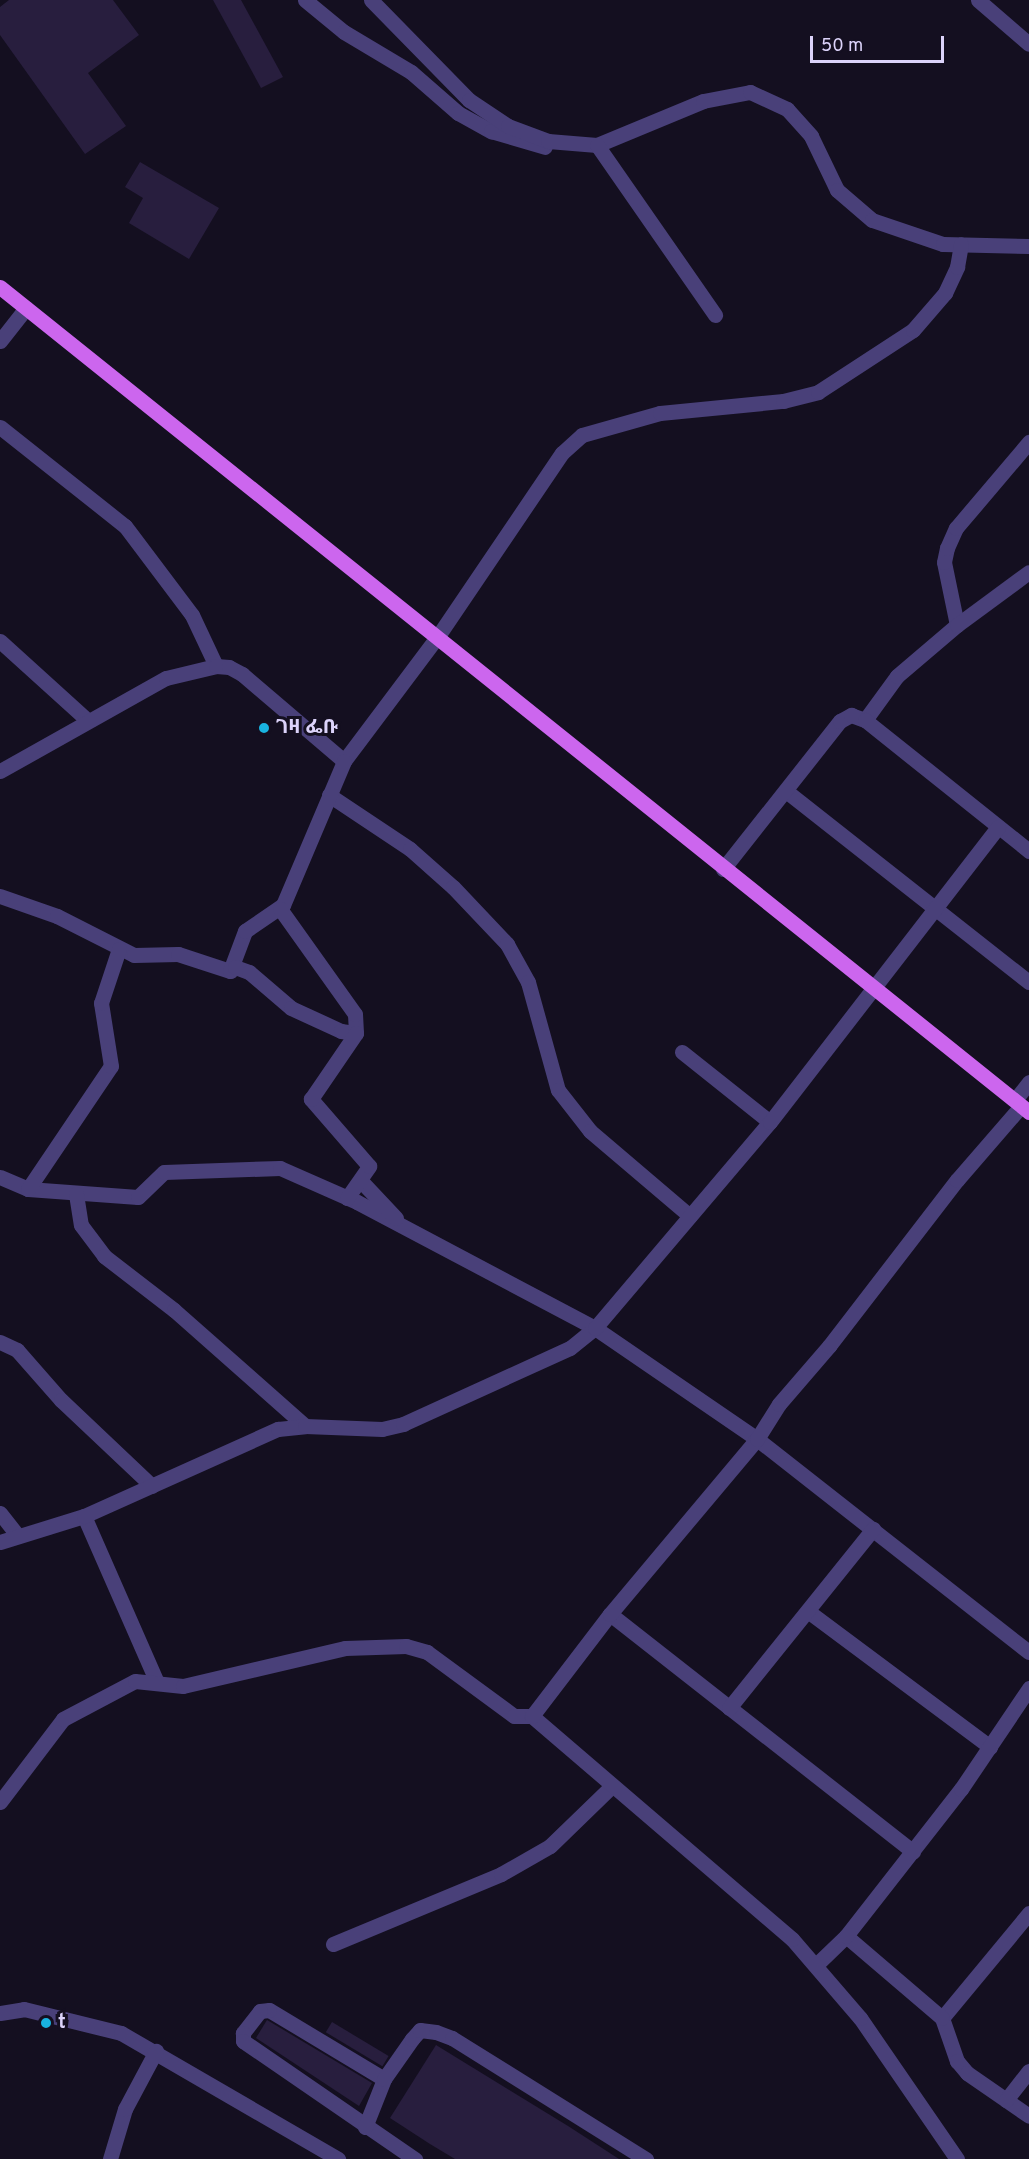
<!DOCTYPE html>
<html>
<head>
<meta charset="utf-8">
<style>
	body { margin:0 }
	#map { position:relative; width:1029px; height:2159px; overflow:hidden; background:#140f20; font-family:Overpass,"Noto Sans Ethiopic",sans-serif }
	div>[style] { position:absolute }
	[style*='--x'] { left:calc(var(--x)*1px); top:calc(var(--y)*1px); width:calc(var(--w)*1px); rotate:calc(var(--a)*1deg) }
	.building>* { inset:0; background:#281e3e; transform-origin:0 0 }
	.minor>* { height:15px; margin:-7.5px; padding:0 7.5px; transform-origin:7.5px; border-radius:7.5px; background:#494079 }
	.major>* { height:15px; margin:-7.5px; padding:0 7.5px; transform-origin:7.5px; border-radius:7.5px; background:#c6e }
	.dots>* { width:16px; height:16px; translate:-50% -50%; box-sizing:border-box; border:3px solid #140f20; border-radius:50% }
	span { translate:-50% -50%; white-space:nowrap; text-align:center; line-height:1.15; -webkit-text-stroke:6px #140f20; paint-order:stroke }
	.poi-label { font-size:20px; color:#dcd3fa; font-weight:700 }
	.left { translate:0 -50%; text-align:left }
	.scale { position:absolute; left:810px; top:36px; width:134px; height:27px; box-sizing:border-box; border:3px solid #dcd3fa; border-top:0; padding-left:8px; font-size:18px; line-height:21px; white-space:nowrap; color:#dcd3fa; -webkit-text-stroke:4px #140f20; paint-order:stroke }
</style>
</head>
<body>
<div id="map">
	<div class="building">
		<div style="clip-path:polygon(9px 0,113px 0,139px 35px,88px 73px,126px 126px,85px 154px,0 35px,0 7px)"></div>
		<div style="clip-path:polygon(213px 0,241px 0,283px 77px,261px 88px)"></div>
		<div style="clip-path:polygon(140px 162px,219px 208px,189px 259px,129px 223px,143px 198px,125px 187px)"></div>
		<div style="clip-path:polygon(267px 2020px,372px 2083px,359px 2106px,256px 2038px)"></div>
		<div style="left:332px;top:2022px;width:66px;height:12px;rotate:31deg"></div>
		<div style="clip-path:polygon(436px 2045px,568px 2126px,619px 2159px,455px 2159px,430px 2144px,390px 2118px)"></div>
	</div>
	<div class="minor">
		<div style="--x:305;--y:0;--w:50;--a:39.4"></div>
		<div style="--x:344;--y:32;--w:78;--a:30.8"></div>
		<div style="--x:411;--y:72;--w:62;--a:41.1"></div>
		<div style="--x:458;--y:113;--w:38;--a:29"></div>
		<div style="--x:491;--y:131;--w:56;--a:16.5"></div>
		<div style="--x:371;--y:0;--w:140;--a:45.6"></div>
		<div style="--x:469;--y:100;--w:47;--a:33.7"></div>
		<div style="--x:508;--y:126;--w:43;--a:20.6"></div>
		<div style="--x:548;--y:141;--w:49;--a:4.7"></div>
		<div style="--x:597;--y:145;--w:115;--a:-22.5"></div>
		<div style="--x:703;--y:101;--w:48;--a:-10.8"></div>
		<div style="--x:750;--y:92;--w:41;--a:24.7"></div>
		<div style="--x:787;--y:109;--w:36;--a:48"></div>
		<div style="--x:811;--y:136;--w:60;--a:64.3"></div>
		<div style="--x:837;--y:190;--w:46;--a:40.6"></div>
		<div style="--x:872;--y:220;--w:75;--a:18.7"></div>
		<div style="--x:943;--y:244;--w:86;--a:1.3"></div>
		<div style="--x:978;--y:0;--w:67;--a:40.8"></div>
		<div style="--x:597;--y:145;--w:207;--a:55.2"></div>
		<div style="--x:0;--y:341;--w:42;--a:-51.8"></div>
		<div style="--x:0;--y:427;--w:159;--a:38.4"></div>
		<div style="--x:125;--y:526;--w:111;--a:53"></div>
		<div style="--x:192;--y:615;--w:56;--a:64.8"></div>
		<div style="--x:957;--y:625;--w:64;--a:-101.7"></div>
		<div style="--x:944;--y:562;--w:14;--a:-78"></div>
		<div style="--x:947;--y:548;--w:22;--a:-66"></div>
		<div style="--x:956;--y:528;--w:113;--a:-49.7"></div>
		<div style="--x:0;--y:641;--w:118;--a:42.2"></div>
		<div style="--x:865;--y:720;--w:54;--a:-54"></div>
		<div style="--x:897;--y:676;--w:79;--a:-40.4"></div>
		<div style="--x:957;--y:625;--w:89;--a:-36.4"></div>
		<div style="--x:0;--y:771;--w:190;--a:-29.3"></div>
		<div style="--x:166;--y:678;--w:51;--a:-13.5"></div>
		<div style="--x:216;--y:666;--w:13;--a:4"></div>
		<div style="--x:229;--y:667;--w:15;--a:28"></div>
		<div style="--x:242;--y:674;--w:134;--a:40.5"></div>
		<div style="--x:344;--y:761;--w:156;--a:-53.1"></div>
		<div style="--x:438;--y:636;--w:221;--a:-55.9"></div>
		<div style="--x:562;--y:453;--w:27;--a:-42"></div>
		<div style="--x:582;--y:435;--w:81;--a:-15.8"></div>
		<div style="--x:660;--y:413;--w:124;--a:-5.6"></div>
		<div style="--x:783;--y:401;--w:36;--a:-14"></div>
		<div style="--x:818;--y:392;--w:113;--a:-33.1"></div>
		<div style="--x:913;--y:330;--w:49;--a:-49.1"></div>
		<div style="--x:945;--y:293;--w:29;--a:-65"></div>
		<div style="--x:957;--y:267;--w:23;--a:-80"></div>
		<div style="--x:786;--y:791;--w:309;--a:38.2"></div>
		<div style="--x:329;--y:795;--w:97;--a:33.7"></div>
		<div style="--x:410;--y:849;--w:57;--a:41.5"></div>
		<div style="--x:453;--y:887;--w:79;--a:46.5"></div>
		<div style="--x:507;--y:944;--w:43;--a:61.1"></div>
		<div style="--x:528;--y:982;--w:112;--a:74.5"></div>
		<div style="--x:558;--y:1090;--w:52;--a:52"></div>
		<div style="--x:590;--y:1131;--w:131;--a:40.4"></div>
		<div style="--x:723;--y:869;--w:189;--a:-51.7"></div>
		<div style="--x:840;--y:721;--w:13;--a:-29"></div>
		<div style="--x:851;--y:715;--w:15;--a:20"></div>
		<div style="--x:865;--y:720;--w:210;--a:38.6"></div>
		<div style="--x:0;--y:896;--w:60;--a:19.3"></div>
		<div style="--x:57;--y:916;--w:86;--a:26.9"></div>
		<div style="--x:134;--y:955;--w:44;--a:-1.3"></div>
		<div style="--x:178;--y:954;--w:55;--a:18.1"></div>
		<div style="--x:230;--y:971;--w:43;--a:-69.4"></div>
		<div style="--x:245;--y:931;--w:46;--a:-34.4"></div>
		<div style="--x:283;--y:905;--w:156;--a:-67"></div>
		<div style="--x:235;--y:967;--w:15;--a:20"></div>
		<div style="--x:249;--y:972;--w:55;--a:40.6"></div>
		<div style="--x:291;--y:1008;--w:55;--a:24.7"></div>
		<div style="--x:341;--y:1031;--w:15;--a:8"></div>
		<div style="--x:356;--y:1033;--w:19;--a:-93"></div>
		<div style="--x:355;--y:1014;--w:129;--a:-125.5"></div>
		<div style="--x:682;--y:1052;--w:112;--a:38.5"></div>
		<div style="--x:1015;--y:1100;--w:23;--a:-52"></div>
		<div style="--x:0;--y:1177;--w:30;--a:23"></div>
		<div style="--x:28;--y:1189;--w:110;--a:4.2"></div>
		<div style="--x:138;--y:1197;--w:36;--a:-44"></div>
		<div style="--x:164;--y:1172;--w:116;--a:-2"></div>
		<div style="--x:280;--y:1168;--w:84;--a:23.8"></div>
		<div style="--x:357;--y:1202;--w:269;--a:27.9"></div>
		<div style="--x:595;--y:1328;--w:196;--a:34.4"></div>
		<div style="--x:757;--y:1439;--w:345;--a:38.1"></div>
		<div style="--x:361;--y:1181;--w:51;--a:46.6"></div>
		<div style="--x:28;--y:1189;--w:148;--a:-56"></div>
		<div style="--x:111;--y:1066;--w:64;--a:-99"></div>
		<div style="--x:101;--y:1003;--w:57;--a:-71.6"></div>
		<div style="--x:76;--y:1194;--w:31;--a:81"></div>
		<div style="--x:81;--y:1225;--w:39;--a:53"></div>
		<div style="--x:104;--y:1256;--w:88;--a:37.6"></div>
		<div style="--x:174;--y:1310;--w:175;--a:41.5"></div>
		<div style="--x:347;--y:1198;--w:39;--a:-55"></div>
		<div style="--x:369;--y:1166;--w:89;--a:-130.9"></div>
		<div style="--x:311;--y:1099;--w:80;--a:-55.7"></div>
		<div style="--x:0;--y:1342;--w:19;--a:25"></div>
		<div style="--x:17;--y:1350;--w:67;--a:48.7"></div>
		<div style="--x:61;--y:1400;--w:125;--a:43.4"></div>
		<div style="--x:0;--y:1513;--w:29;--a:52"></div>
		<div style="--x:84;--y:1516;--w:179;--a:66.3"></div>
		<div style="--x:0;--y:1542;--w:88;--a:-17.2"></div>
		<div style="--x:84;--y:1516;--w:213;--a:-24.2"></div>
		<div style="--x:278;--y:1429;--w:27;--a:-6"></div>
		<div style="--x:305;--y:1426;--w:77;--a:2.2"></div>
		<div style="--x:382;--y:1429;--w:22;--a:-13"></div>
		<div style="--x:403;--y:1424;--w:183;--a:-24.5"></div>
		<div style="--x:570;--y:1348;--w:32;--a:-39"></div>
		<div style="--x:595;--y:1328;--w:270;--a:-49.7"></div>
		<div style="--x:770;--y:1122;--w:373;--a:-52.3"></div>
		<div style="--x:809;--y:1612;--w:226;--a:36.7"></div>
		<div style="--x:610;--y:1614;--w:385;--a:38.1"></div>
		<div style="--x:729;--y:1708;--w:230;--a:-51.2"></div>
		<div style="--x:0;--y:1802;--w:104;--a:-52.8"></div>
		<div style="--x:63;--y:1719;--w:81;--a:-27.8"></div>
		<div style="--x:135;--y:1681;--w:48;--a:5.9"></div>
		<div style="--x:183;--y:1686;--w:166;--a:-13.2"></div>
		<div style="--x:345;--y:1648;--w:61;--a:-1.9"></div>
		<div style="--x:406;--y:1646;--w:22;--a:16"></div>
		<div style="--x:427;--y:1652;--w:108;--a:36.3"></div>
		<div style="--x:514;--y:1716;--w:18;--a:0"></div>
		<div style="--x:1029;--y:1913;--w:136;--a:129.6"></div>
		<div style="--x:942;--y:2018;--w:46;--a:70.8"></div>
		<div style="--x:957;--y:2061;--w:16;--a:50"></div>
		<div style="--x:967;--y:2073;--w:75;--a:34.7"></div>
		<div style="--x:846;--y:1936;--w:126;--a:40.5"></div>
		<div style="--x:333;--y:1944;--w:182;--a:-22.6"></div>
		<div style="--x:501;--y:1874;--w:56;--a:-29.7"></div>
		<div style="--x:550;--y:1846;--w:86;--a:-44.1"></div>
		<div style="--x:816;--y:1965;--w:42;--a:-44"></div>
		<div style="--x:846;--y:1936;--w:187;--a:-52"></div>
		<div style="--x:961;--y:1789;--w:122;--a:-56"></div>
		<div style="--x:0;--y:2013;--w:24;--a:-9"></div>
		<div style="--x:24;--y:2009;--w:100;--a:13.9"></div>
		<div style="--x:121;--y:2033;--w:251;--a:30.1"></div>
		<div style="--x:384;--y:2079;--w:134;--a:-149"></div>
		<div style="--x:269;--y:2010;--w:9;--a:174"></div>
		<div style="--x:260;--y:2011;--w:28;--a:128"></div>
		<div style="--x:243;--y:2033;--w:8;--a:90"></div>
		<div style="--x:243;--y:2041;--w:209;--a:34.5"></div>
		<div style="--x:1006;--y:2100;--w:37;--a:-52"></div>
		<div style="--x:365;--y:2127;--w:52;--a:-68.4"></div>
		<div style="--x:384;--y:2079;--w:49;--a:-55"></div>
		<div style="--x:412;--y:2039;--w:12;--a:-48"></div>
		<div style="--x:420;--y:2030;--w:16;--a:7"></div>
		<div style="--x:436;--y:2032;--w:17;--a:21"></div>
		<div style="--x:452;--y:2038;--w:229;--a:32"></div>
		<div style="--x:110;--y:2159;--w:52;--a:-73.3"></div>
		<div style="--x:125;--y:2109;--w:66;--a:-61.9"></div>
		<div style="--x:957;--y:2159;--w:171;--a:-124.5"></div>
		<div style="--x:860;--y:2018;--w:104;--a:-130.7"></div>
		<div style="--x:792;--y:1939;--w:343;--a:-139.4"></div>
		<div style="--x:532;--y:1716;--w:128;--a:-52.6"></div>
		<div style="--x:610;--y:1614;--w:229;--a:-50"></div>
		<div style="--x:757;--y:1439;--w:41;--a:-57.8"></div>
		<div style="--x:779;--y:1404;--w:77;--a:-49.2"></div>
		<div style="--x:829;--y:1346;--w:210;--a:-52.4"></div>
		<div style="--x:957;--y:1180;--w:98;--a:-49.1"></div>
	</div>
	<div class="major">
		<div style="--x:0;--y:287;--w:1319;--a:38.72"></div>
	</div>
	<div class="dots">
		<div style="left:264px;top:728px;background:#19b3e0"></div>
		<div style="left:46px;top:2023px;background:#19b3e0"></div>
	</div>
	<div class="poi-label">
		<span class="left" style="left:276px;top:728px">ገዛ ፌቡ</span>
		<span class="left" style="left:58px;top:2023px">t</span>
	</div>
	<div class="scale">50 m</div>
</div>
</body>
</html>
